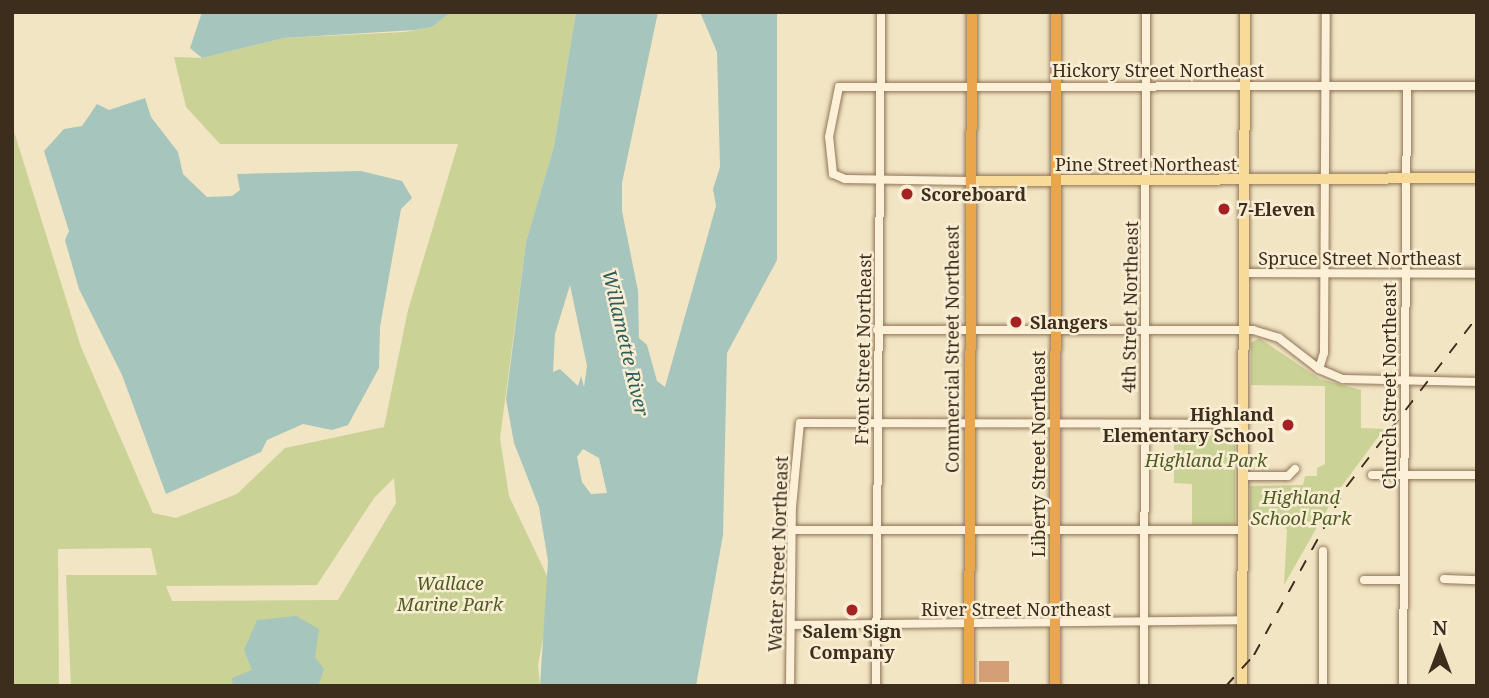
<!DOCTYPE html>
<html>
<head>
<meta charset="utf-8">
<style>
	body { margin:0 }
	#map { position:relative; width:1489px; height:698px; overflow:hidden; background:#f2e5c4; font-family:"Noto Serif",serif }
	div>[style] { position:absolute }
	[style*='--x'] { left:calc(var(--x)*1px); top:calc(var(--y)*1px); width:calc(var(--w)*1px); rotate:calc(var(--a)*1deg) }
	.green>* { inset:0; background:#cad296 }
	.water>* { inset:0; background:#a6c5bc }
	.building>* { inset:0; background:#d49e76; transform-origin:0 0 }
	.roads { filter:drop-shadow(0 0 2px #8f7658) drop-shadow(0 0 2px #8f7658) }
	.minor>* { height:8px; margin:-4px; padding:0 4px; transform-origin:4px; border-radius:4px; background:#fcf1d8 }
	.major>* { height:10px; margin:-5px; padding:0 5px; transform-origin:5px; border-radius:5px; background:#f8db99 }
	.highway>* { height:10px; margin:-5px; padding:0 5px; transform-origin:5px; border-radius:5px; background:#e9a64d }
	.rail>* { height:2px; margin-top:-1px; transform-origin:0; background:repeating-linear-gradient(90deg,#3d2d1d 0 12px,transparent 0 24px) }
	.dots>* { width:19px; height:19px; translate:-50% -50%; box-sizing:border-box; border:4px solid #f9eed4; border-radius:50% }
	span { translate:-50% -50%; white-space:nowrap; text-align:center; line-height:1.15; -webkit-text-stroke:5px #f9eed4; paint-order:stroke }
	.street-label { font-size:18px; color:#3d2d1d }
	.poi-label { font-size:18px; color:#3d2d1d; font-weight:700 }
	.left { translate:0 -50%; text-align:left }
	.right { translate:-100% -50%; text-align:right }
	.park-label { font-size:18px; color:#4d5c22; font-style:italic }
	.water-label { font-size:19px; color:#2b5e5c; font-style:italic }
	.frame { position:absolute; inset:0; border:14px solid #3d2d1d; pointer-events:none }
	.north { position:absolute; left:1405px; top:614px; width:70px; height:70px; -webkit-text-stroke:5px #f9eed4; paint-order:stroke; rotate:0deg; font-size:19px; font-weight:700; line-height:28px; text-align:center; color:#3d2d1d }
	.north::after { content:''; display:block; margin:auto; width:24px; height:32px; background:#3d2d1d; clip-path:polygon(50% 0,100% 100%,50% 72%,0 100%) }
</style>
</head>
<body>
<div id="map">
	<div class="green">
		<div style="clip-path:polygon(evenodd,451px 12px,576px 12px,554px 146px,526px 242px,500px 438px,509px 496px,548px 578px,549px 607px,538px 665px,540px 686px,71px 686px,66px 575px,157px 575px,151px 548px,58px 549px,59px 686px,12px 686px,12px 125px,81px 347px,153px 513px,176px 518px,237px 494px,285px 448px,384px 427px,408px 310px,458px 144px,220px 144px,186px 107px,174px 57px,202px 58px,284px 38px,405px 32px,432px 27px,451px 12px,394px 478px,396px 503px,338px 600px,172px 601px,166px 586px,317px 585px,374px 498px,394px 478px)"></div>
		<div style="clip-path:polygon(1259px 338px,1320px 379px,1361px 390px,1361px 428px,1384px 429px,1336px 494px,1284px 585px,1287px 530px,1281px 522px,1250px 523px,1250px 486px,1303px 485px,1305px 476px,1317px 476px,1317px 468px,1325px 464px,1325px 386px,1251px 385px,1251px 343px)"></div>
		<div style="clip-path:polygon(1174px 432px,1235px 432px,1235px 525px,1192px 525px,1192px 484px,1174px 483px)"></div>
	</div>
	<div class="water">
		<div style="clip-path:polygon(202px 12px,451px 12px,432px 27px,415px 30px,284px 38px,202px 58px,190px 48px)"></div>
		<div style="clip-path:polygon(evenodd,576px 12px,658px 12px,622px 183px,622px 211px,638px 291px,639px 338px,647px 345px,657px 381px,665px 387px,716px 206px,713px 189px,720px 167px,717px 52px,700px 12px,777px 12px,777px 260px,727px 353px,723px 535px,696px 686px,540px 686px,548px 561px,539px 507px,514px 443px,506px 399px,526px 242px,554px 146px,576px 12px,570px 285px,587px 366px,584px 387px,581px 376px,578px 386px,560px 369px,553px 372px,555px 334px,570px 285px,576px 12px,583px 449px,599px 458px,607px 493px,591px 494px,582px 482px,577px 457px,583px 449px)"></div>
		<div style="clip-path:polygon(145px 98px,151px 117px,178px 152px,183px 174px,207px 197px,232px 196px,240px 190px,237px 174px,361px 171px,402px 181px,412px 198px,401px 209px,380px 327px,379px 368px,348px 425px,332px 430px,303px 424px,267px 440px,261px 452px,166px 494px,122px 375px,79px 289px,65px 240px,69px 231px,44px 151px,64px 129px,82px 126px,97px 104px,109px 110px)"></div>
		<div style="clip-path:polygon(296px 616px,319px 629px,315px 657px,324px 669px,318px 686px,233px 686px,232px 678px,252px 670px,244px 650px,257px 620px)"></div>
	</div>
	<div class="building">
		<div style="left:1009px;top:661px;width:21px;height:30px;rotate:90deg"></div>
	</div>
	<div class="roads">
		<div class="minor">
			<div style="--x:969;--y:181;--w:124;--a:-179.1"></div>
			<div style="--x:845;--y:179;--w:13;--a:-157"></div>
			<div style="--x:833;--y:174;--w:37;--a:-96"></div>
			<div style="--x:829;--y:137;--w:51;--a:-78.7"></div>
			<div style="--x:839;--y:87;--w:638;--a:-0.09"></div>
			<div style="--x:1243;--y:273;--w:234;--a:0.2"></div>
			<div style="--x:877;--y:330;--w:376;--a:0"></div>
			<div style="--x:1253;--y:330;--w:27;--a:17"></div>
			<div style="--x:1279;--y:338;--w:51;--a:37.8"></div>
			<div style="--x:1319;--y:369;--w:26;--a:23"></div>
			<div style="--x:1343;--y:379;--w:134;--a:1.3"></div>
			<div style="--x:1319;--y:369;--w:17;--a:-73"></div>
			<div style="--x:1324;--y:353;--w:341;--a:-89.7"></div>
			<div style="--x:1372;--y:475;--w:105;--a:0"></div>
			<div style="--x:1242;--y:476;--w:46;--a:0"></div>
			<div style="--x:1288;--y:476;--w:10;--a:-45"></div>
			<div style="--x:791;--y:530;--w:451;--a:0"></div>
			<div style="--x:1323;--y:551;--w:135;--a:90"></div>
			<div style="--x:1444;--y:579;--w:33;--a:2"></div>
			<div style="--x:1364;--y:580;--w:39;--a:0"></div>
			<div style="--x:791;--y:625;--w:450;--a:-0.6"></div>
			<div style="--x:790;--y:686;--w:179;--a:-89.4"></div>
			<div style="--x:792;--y:507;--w:84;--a:-84.6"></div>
			<div style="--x:800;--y:423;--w:442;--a:0.1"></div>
			<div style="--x:876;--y:686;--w:674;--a:-89.57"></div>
			<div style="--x:1144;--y:686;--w:674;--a:-89.83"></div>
			<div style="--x:1403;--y:686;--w:600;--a:-89.62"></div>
		</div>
		<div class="major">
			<div style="--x:969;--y:181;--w:508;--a:-0.34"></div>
			<div style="--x:1242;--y:686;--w:674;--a:-89.74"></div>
		</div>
		<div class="highway">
			<div style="--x:969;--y:686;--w:674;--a:-89.74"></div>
			<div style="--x:1055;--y:686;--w:674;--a:-89.91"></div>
		</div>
	</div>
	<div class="rail">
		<div style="--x:1226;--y:686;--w:42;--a:-47.9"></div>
		<div style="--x:1254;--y:655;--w:193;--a:-61.2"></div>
		<div style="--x:1347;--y:486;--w:213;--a:-52.4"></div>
	</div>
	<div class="dots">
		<div style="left:907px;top:194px;background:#a42222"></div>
		<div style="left:1224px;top:209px;background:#a42222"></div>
		<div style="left:1016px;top:322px;background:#a42222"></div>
		<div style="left:1288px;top:425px;background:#a42222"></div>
		<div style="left:852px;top:610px;background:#a42222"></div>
	</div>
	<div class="street-label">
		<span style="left:1158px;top:70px">Hickory Street Northeast</span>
		<span style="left:1146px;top:164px">Pine Street Northeast</span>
		<span style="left:1360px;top:258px">Spruce Street Northeast</span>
		<span style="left:1130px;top:307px;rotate:-89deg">4th Street Northeast</span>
		<span style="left:863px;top:349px;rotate:-89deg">Front Street Northeast</span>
		<span style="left:952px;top:349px;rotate:-90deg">Commercial Street Northeast</span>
		<span style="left:1389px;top:386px;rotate:-90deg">Church Street Northeast</span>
		<span style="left:1038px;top:454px;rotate:-90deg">Liberty Street Northeast</span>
		<span style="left:778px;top:554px;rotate:-88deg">Water Street Northeast</span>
		<span style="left:1016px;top:609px">River Street Northeast</span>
	</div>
	<div class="poi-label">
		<span class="left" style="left:921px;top:194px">Scoreboard</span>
		<span class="left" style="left:1238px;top:209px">7-Eleven</span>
		<span class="left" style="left:1030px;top:322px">Slangers</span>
		<span class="right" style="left:1274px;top:425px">Highland<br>Elementary School</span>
		<span style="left:852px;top:642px">Salem Sign<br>Company</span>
	</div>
	<div class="park-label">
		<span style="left:1206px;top:460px">Highland Park</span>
		<span style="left:1301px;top:508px">Highland<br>School Park</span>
		<span style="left:450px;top:594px">Wallace<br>Marine Park</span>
	</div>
	<div class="water-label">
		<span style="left:625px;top:343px;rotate:77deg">Willamette River</span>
	</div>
	<div class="frame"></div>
	<div class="north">N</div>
</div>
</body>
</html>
